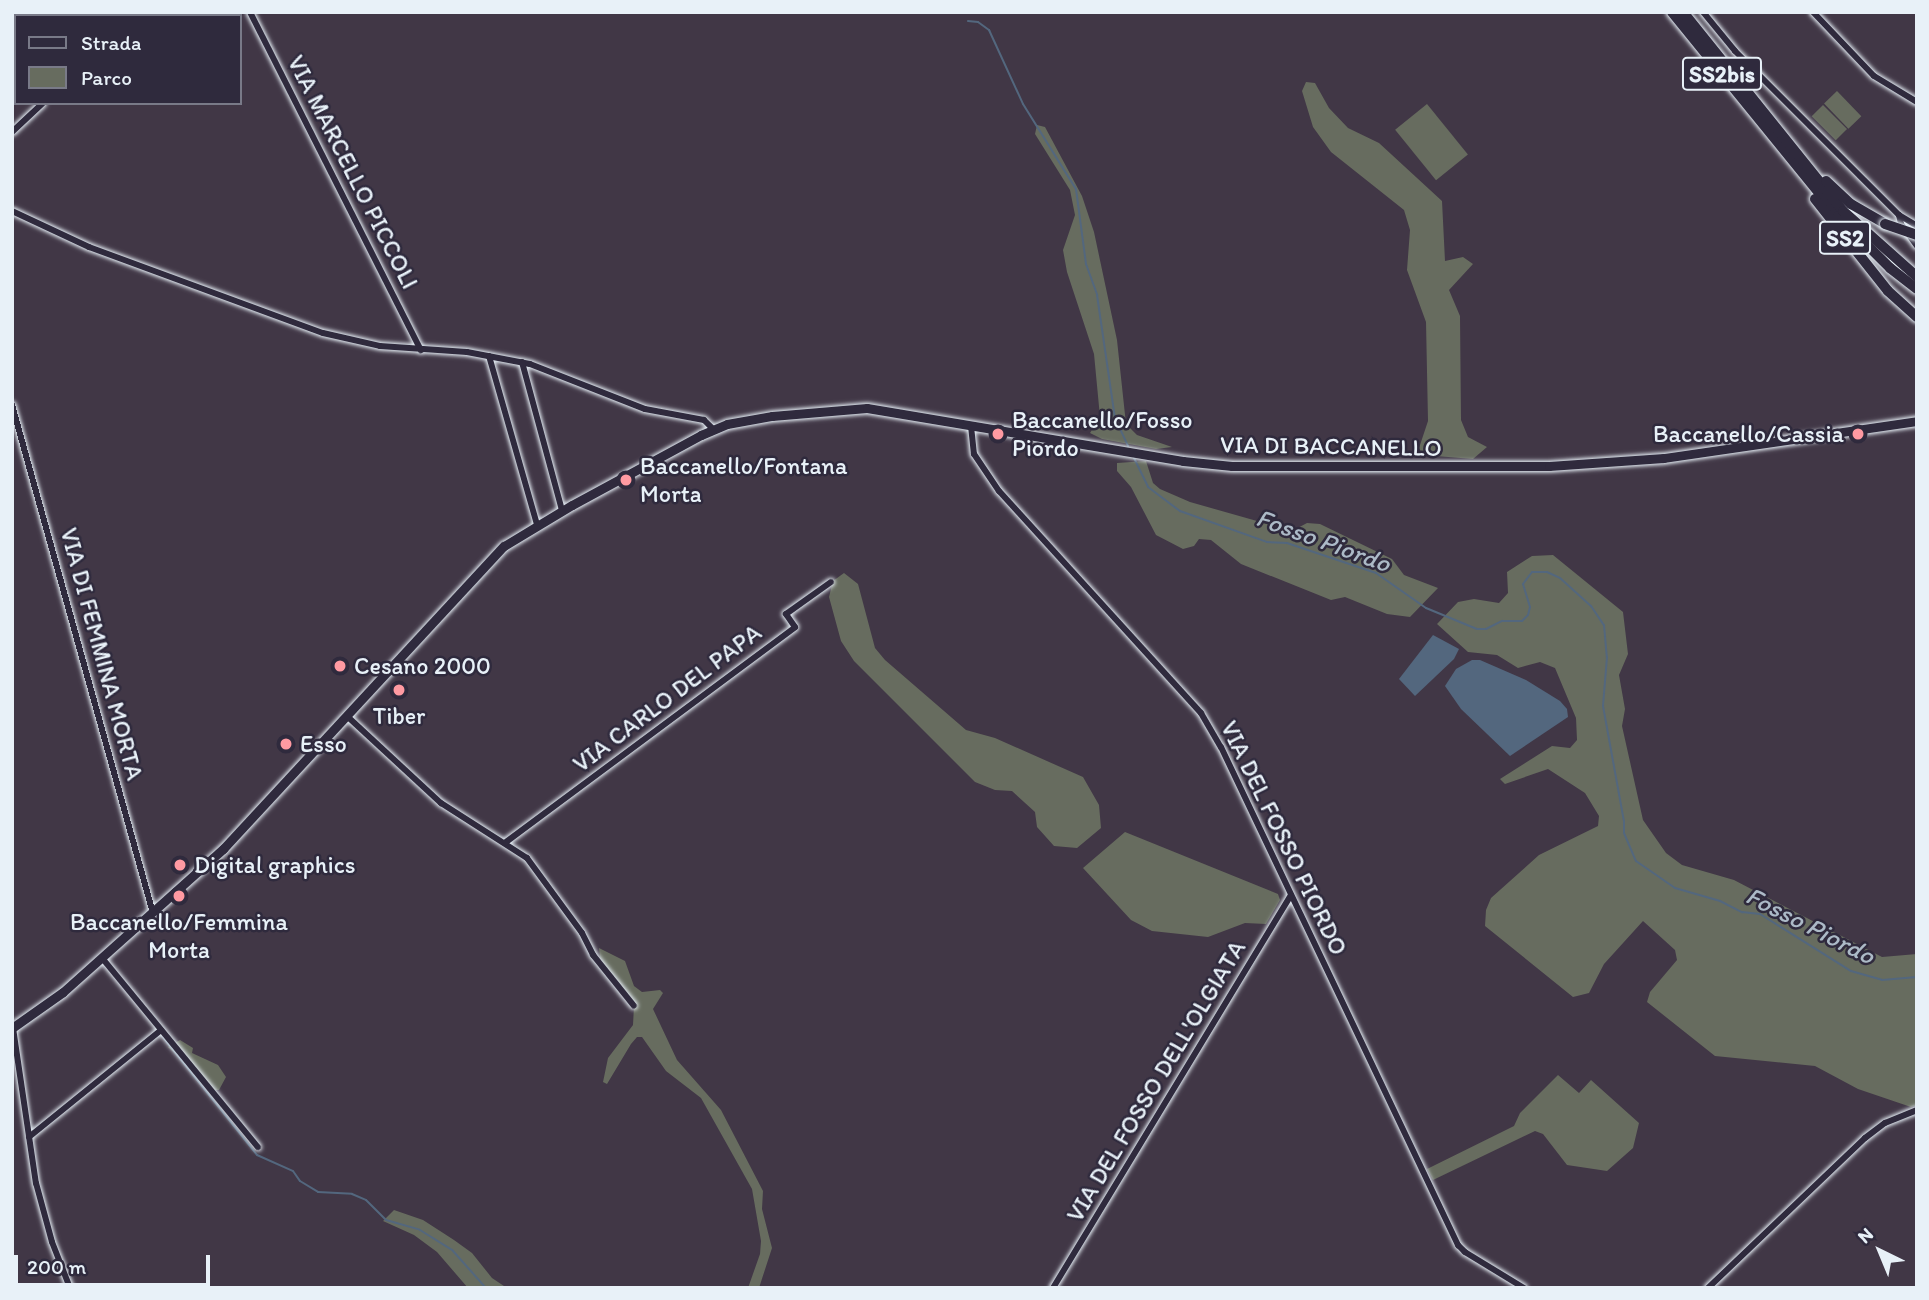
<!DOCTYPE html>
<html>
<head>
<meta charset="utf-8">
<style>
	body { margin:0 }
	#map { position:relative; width:1929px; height:1300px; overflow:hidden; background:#413746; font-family:Itim,sans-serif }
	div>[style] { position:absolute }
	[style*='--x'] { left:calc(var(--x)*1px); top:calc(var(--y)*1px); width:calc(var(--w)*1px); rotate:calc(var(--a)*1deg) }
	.green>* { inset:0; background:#676c5f; transform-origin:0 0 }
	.water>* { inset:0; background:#53677e }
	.stream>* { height:2px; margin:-1px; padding:0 1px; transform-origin:1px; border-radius:1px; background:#53677e }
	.roads { filter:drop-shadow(0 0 2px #e8f1f8) drop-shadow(0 0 2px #e8f1f8) }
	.street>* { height:6px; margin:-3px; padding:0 3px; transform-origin:3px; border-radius:3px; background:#2f2a3d }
	.secondary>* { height:9px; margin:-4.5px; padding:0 4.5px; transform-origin:4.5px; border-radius:4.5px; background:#2f2a3d }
	.highway>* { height:10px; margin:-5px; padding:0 5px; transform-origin:5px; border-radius:5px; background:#2f2a3d }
	.bridges { filter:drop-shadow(0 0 2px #e8f1f8) drop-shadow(0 0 2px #e8f1f8) }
	.highway-bridge>* { height:10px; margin:-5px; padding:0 5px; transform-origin:5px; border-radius:5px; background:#2f2a3d }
	.dots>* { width:19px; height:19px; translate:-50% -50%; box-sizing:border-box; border:4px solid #2f2a3d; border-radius:50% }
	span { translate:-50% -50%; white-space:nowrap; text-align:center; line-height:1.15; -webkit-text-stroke:5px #2f2a3d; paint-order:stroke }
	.shield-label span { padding:2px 5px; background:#2f2a3d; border:2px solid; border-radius:5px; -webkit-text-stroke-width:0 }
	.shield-label { font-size:23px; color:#e8f1f8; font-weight:700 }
	.street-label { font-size:24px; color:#e8f1f8 }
	.poi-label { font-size:24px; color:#e8f1f8 }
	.left { translate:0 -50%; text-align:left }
	.right { translate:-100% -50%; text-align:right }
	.water-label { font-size:26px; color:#acbac7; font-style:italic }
	.frame { position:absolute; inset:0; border:14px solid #e8f1f8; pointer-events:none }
	.legend { position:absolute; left:14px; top:14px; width:228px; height:91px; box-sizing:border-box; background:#2f2a3d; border:2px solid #797a88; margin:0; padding:9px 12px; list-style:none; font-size:21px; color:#e8f1f8 }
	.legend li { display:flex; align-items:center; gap:14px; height:35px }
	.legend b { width:35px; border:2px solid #797a88 }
	.north { position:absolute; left:1845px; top:1216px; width:70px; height:70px; -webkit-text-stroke:5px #2f2a3d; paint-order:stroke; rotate:317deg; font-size:19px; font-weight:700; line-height:28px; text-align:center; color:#e8f1f8 }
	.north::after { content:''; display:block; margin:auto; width:24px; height:32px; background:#e8f1f8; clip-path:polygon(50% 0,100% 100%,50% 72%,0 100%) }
	.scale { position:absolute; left:14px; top:1255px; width:196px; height:32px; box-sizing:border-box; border:4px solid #e8f1f8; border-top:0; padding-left:9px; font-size:21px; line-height:24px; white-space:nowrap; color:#e8f1f8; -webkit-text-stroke:5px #2f2a3d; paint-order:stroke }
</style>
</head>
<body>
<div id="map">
	<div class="green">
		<div style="clip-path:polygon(1306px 82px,1315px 83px,1329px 108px,1348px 128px,1379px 143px,1442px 201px,1445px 261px,1463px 257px,1473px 264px,1449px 290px,1460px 316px,1461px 420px,1468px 437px,1487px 447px,1473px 459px,1423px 455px,1419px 448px,1428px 421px,1426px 322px,1407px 270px,1410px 230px,1404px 210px,1331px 152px,1313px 127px,1302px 91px)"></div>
		<div style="left:1837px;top:91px;width:35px;height:18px;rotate:46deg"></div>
		<div style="left:1427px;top:104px;width:65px;height:41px;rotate:51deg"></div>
		<div style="left:1823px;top:105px;width:34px;height:16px;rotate:45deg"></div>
		<div style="clip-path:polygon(1037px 125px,1045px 127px,1082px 196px,1094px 232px,1117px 340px,1126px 424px,1137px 435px,1172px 447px,1156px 449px,1102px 439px,1090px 433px,1100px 417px,1094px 354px,1067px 272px,1063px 250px,1075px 215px,1070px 190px,1035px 134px)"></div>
		<div style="clip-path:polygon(1146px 461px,1153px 483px,1160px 489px,1190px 502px,1292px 531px,1307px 523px,1320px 524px,1392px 559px,1404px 575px,1438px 588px,1410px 617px,1387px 614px,1345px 597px,1331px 600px,1241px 564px,1211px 540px,1199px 539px,1194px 546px,1183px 549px,1156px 535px,1131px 487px,1117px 471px,1117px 463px)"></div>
		<div style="clip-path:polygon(1553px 555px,1623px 612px,1628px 654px,1619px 675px,1625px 709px,1622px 726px,1643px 820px,1666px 853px,1682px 865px,1734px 880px,1882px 957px,1917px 954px,1917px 1105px,1911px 1107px,1858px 1089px,1815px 1066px,1715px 1056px,1647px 1002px,1650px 992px,1677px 960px,1675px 950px,1643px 921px,1604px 964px,1589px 993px,1573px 997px,1485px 926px,1486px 910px,1491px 898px,1539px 855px,1598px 826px,1599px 816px,1585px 793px,1548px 769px,1505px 784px,1500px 779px,1552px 746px,1570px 748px,1577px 740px,1576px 718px,1555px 668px,1540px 662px,1518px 668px,1497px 655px,1468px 652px,1437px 624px,1458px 602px,1474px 599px,1499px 603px,1508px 593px,1507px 572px,1532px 556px)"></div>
		<div style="clip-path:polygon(844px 573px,858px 584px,875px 648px,885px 660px,966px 730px,995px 738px,1083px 777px,1099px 805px,1101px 828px,1077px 848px,1054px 846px,1037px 827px,1035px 812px,1012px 791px,995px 790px,975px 782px,854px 661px,841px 641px,829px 597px,833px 581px)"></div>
		<div style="clip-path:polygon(1125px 832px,1278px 894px,1280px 900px,1266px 924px,1245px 923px,1208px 937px,1152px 931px,1131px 920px,1083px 868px)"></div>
		<div style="clip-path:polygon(599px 948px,625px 961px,634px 986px,642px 992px,660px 990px,663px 993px,653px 1009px,677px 1060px,721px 1110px,763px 1191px,762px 1209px,772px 1248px,759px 1288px,748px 1288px,760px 1254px,761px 1241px,752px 1189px,701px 1098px,666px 1071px,642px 1037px,637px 1037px,631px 1044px,607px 1084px,603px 1082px,608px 1058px,633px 1025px,634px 1006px,601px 966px)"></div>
		<div style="clip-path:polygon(180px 1040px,193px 1048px,192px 1053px,218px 1065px,226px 1077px,219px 1090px,209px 1090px,200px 1083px,192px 1069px,168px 1047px)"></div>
		<div style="clip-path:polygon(1558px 1075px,1579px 1093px,1591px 1080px,1639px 1123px,1633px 1148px,1607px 1171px,1567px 1165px,1543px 1134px,1535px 1131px,1433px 1180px,1427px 1169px,1514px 1126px,1520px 1113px)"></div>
		<div style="clip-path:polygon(394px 1210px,423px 1220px,454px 1240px,472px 1253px,492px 1278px,507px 1288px,468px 1288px,437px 1252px,414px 1235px,383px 1221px)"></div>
	</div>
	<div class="water">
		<div style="clip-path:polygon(1433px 635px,1459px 649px,1454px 659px,1415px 696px,1399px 679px)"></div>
		<div style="clip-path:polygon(1472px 660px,1480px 660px,1526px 680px,1560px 701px,1567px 709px,1568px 717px,1510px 756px,1461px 709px,1445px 686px,1456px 669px)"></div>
	</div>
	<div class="stream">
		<div style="--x:968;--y:21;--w:10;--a:6"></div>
		<div style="--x:978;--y:22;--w:14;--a:36"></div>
		<div style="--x:989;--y:30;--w:81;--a:65.3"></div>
		<div style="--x:1023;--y:104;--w:100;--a:58.1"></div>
		<div style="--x:1076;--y:189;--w:76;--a:82.4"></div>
		<div style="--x:1086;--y:264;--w:33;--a:70"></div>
		<div style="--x:1097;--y:295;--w:124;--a:81.7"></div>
		<div style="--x:1115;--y:418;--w:31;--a:65"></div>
		<div style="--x:1134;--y:458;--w:32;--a:64"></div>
		<div style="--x:1148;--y:487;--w:40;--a:37"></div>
		<div style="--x:1180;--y:511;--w:92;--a:19.6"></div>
		<div style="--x:1267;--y:542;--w:20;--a:3"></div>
		<div style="--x:1287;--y:543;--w:94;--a:18.6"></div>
		<div style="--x:1376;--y:573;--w:61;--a:35"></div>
		<div style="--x:1426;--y:608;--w:55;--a:22.4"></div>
		<div style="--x:1477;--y:629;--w:9;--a:0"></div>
		<div style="--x:1486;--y:629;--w:18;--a:-27"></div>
		<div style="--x:1502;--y:621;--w:20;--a:0"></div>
		<div style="--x:1522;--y:621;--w:8;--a:-45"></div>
		<div style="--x:1528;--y:615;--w:8;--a:-76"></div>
		<div style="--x:1530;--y:607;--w:24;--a:-107"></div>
		<div style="--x:1523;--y:584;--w:15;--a:-53"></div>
		<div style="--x:1532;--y:572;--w:15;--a:0"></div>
		<div style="--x:1547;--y:572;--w:14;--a:25"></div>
		<div style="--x:1560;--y:578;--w:42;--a:42.1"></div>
		<div style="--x:1591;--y:606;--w:23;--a:56"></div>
		<div style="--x:1604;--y:625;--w:32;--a:85"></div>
		<div style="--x:1607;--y:657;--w:49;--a:94.7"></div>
		<div style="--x:1603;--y:706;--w:117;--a:79.7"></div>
		<div style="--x:1624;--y:821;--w:12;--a:90"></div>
		<div style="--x:1624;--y:833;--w:30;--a:67"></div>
		<div style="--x:1636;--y:861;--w:47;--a:34.7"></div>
		<div style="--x:1675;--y:888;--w:47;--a:16.1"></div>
		<div style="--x:1720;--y:901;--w:25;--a:27"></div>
		<div style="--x:1742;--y:912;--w:18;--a:6"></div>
		<div style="--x:1760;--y:914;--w:107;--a:32.1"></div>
		<div style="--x:1851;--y:971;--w:32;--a:16"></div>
		<div style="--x:1882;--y:980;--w:35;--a:-5"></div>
		<div style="--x:162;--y:1036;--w:152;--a:51.4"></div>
		<div style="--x:257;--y:1155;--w:39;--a:24"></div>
		<div style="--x:293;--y:1171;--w:12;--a:55"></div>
		<div style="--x:300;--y:1181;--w:21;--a:31"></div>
		<div style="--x:318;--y:1192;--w:34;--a:3"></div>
		<div style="--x:352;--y:1194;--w:15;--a:23"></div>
		<div style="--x:366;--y:1200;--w:28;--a:45"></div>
		<div style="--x:386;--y:1220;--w:35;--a:16"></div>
		<div style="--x:420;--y:1230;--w:39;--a:32"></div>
		<div style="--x:453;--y:1251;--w:50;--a:48.3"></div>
	</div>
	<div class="roads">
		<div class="street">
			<div style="--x:250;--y:12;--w:379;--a:63.2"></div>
			<div style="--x:1703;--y:12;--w:50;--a:50.6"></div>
			<div style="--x:1735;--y:51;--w:232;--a:45"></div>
			<div style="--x:1899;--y:215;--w:9;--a:77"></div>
			<div style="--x:1901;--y:224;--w:27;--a:54"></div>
			<div style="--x:1813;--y:12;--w:88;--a:46.4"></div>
			<div style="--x:1874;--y:76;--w:50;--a:31.2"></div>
			<div style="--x:138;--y:16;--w:6;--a:-45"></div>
			<div style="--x:12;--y:132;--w:42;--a:-43.1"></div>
			<div style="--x:12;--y:211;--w:85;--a:25.1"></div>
			<div style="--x:89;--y:247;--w:249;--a:20.2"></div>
			<div style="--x:323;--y:333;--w:58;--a:12.8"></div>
			<div style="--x:380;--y:346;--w:87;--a:3.9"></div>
			<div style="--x:467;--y:352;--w:64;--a:10.8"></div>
			<div style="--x:530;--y:364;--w:123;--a:21.4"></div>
			<div style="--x:645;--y:409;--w:60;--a:10.6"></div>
			<div style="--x:704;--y:420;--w:13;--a:45"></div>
			<div style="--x:1899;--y:215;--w:21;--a:31"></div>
			<div style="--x:489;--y:356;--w:176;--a:74.1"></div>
			<div style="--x:522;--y:362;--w:153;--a:74.9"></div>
			<div style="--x:12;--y:405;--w:527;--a:74.49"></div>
			<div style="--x:971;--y:426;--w:28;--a:84"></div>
			<div style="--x:974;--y:454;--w:45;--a:56"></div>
			<div style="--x:999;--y:491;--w:300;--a:47.7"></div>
			<div style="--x:1201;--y:713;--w:39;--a:60"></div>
			<div style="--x:1221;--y:747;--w:552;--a:64.55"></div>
			<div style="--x:1458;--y:1245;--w:10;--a:45"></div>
			<div style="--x:1465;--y:1252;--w:69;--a:31.4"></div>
			<div style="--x:348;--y:717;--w:127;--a:42.8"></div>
			<div style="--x:441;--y:803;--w:102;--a:32.6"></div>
			<div style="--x:527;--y:858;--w:93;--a:53.7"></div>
			<div style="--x:582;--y:933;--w:25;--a:63"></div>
			<div style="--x:593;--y:955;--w:65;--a:51.2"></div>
			<div style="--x:506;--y:842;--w:360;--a:-36.6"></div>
			<div style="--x:795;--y:627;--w:16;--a:-125"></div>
			<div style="--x:786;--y:614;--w:55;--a:-35.4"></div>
			<div style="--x:102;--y:958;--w:245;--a:50.5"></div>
			<div style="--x:13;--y:1028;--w:157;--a:81.6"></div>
			<div style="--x:36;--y:1183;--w:61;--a:74.8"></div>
			<div style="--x:52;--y:1242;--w:49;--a:68.6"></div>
			<div style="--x:29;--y:1137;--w:170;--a:-39"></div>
			<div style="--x:1053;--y:1288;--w:459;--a:-58.8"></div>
			<div style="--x:1708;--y:1288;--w:217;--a:-43.7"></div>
			<div style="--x:1865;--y:1138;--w:25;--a:-37"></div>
			<div style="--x:1885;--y:1123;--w:35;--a:-22"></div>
		</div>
		<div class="secondary">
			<div style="--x:12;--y:1028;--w:62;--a:-35.2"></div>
			<div style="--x:63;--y:992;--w:215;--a:-41.8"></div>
			<div style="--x:223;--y:849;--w:413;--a:-47.2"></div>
			<div style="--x:504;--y:546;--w:79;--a:-31.1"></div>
			<div style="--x:572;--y:505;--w:147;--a:-28.5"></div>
			<div style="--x:701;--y:435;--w:28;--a:-23"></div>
			<div style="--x:727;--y:424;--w:46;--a:-10.1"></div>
			<div style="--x:772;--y:416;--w:95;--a:-4.8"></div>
			<div style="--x:867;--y:408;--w:320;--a:9.5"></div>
			<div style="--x:1183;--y:461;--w:49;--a:5.8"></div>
			<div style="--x:1232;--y:466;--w:317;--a:0"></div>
			<div style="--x:1549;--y:466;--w:115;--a:-4"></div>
			<div style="--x:1664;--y:458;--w:256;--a:-8.3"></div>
		</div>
		<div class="highway">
			<div style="--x:1672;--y:12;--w:263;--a:50.9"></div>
			<div style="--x:1838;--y:216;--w:74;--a:45"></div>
			<div style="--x:1890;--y:268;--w:34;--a:38"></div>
			<div style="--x:1683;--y:12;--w:255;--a:51.2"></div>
			<div style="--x:1843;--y:211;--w:99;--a:41.7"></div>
			<div style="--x:1826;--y:181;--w:34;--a:43"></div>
			<div style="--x:1851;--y:204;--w:39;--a:30"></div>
			<div style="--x:1815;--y:199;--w:117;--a:51.6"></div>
			<div style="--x:1888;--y:291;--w:39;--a:42"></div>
		</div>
	</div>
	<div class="bridges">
		<div class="highway-bridge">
			<div style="--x:1885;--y:224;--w:34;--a:19"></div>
		</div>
	</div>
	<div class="dots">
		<div style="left:998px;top:434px;background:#ff9aa2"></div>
		<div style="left:1858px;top:434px;background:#ff9aa2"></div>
		<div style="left:626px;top:480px;background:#ff9aa2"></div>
		<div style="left:340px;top:666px;background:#ff9aa2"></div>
		<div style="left:399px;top:690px;background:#ff9aa2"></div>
		<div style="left:286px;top:744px;background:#ff9aa2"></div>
		<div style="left:180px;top:865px;background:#ff9aa2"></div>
		<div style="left:179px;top:896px;background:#ff9aa2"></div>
	</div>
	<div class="shield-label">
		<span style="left:1722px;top:74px">SS2bis</span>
		<span style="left:1845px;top:238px">SS2</span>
	</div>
	<div class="street-label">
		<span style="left:353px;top:172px;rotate:63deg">VIA MARCELLO PICCOLI</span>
		<span style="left:1331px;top:446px;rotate:1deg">VIA DI BACCANELLO</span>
		<span style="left:102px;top:654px;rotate:75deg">VIA DI FEMMINA MORTA</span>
		<span style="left:667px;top:698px;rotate:-37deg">VIA CARLO DEL PAPA</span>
		<span style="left:1284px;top:838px;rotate:64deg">VIA DEL FOSSO PIORDO</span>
		<span style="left:1156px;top:1081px;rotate:-59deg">VIA DEL FOSSO DELL'OLGIATA</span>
	</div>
	<div class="poi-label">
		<span class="left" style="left:1012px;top:434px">Baccanello/Fosso<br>Piordo</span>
		<span class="right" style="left:1844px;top:434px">Baccanello/Cassia</span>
		<span class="left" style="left:640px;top:480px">Baccanello/Fontana<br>Morta</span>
		<span class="left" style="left:354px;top:666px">Cesano 2000</span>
		<span style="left:399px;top:716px">Tiber</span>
		<span class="left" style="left:300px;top:744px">Esso</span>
		<span class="left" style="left:194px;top:865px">Digital graphics</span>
		<span style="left:179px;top:936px">Baccanello/Femmina<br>Morta</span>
	</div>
	<div class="water-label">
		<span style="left:1323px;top:541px;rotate:20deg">Fosso Piordo</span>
		<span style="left:1810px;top:926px;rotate:27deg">Fosso Piordo</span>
	</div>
	<div class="frame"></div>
	<ul class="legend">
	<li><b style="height:9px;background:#2f2a3d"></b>Strada</li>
	<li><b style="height:19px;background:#676c5f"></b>Parco</li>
	</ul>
	<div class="north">N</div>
	<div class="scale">200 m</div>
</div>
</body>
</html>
